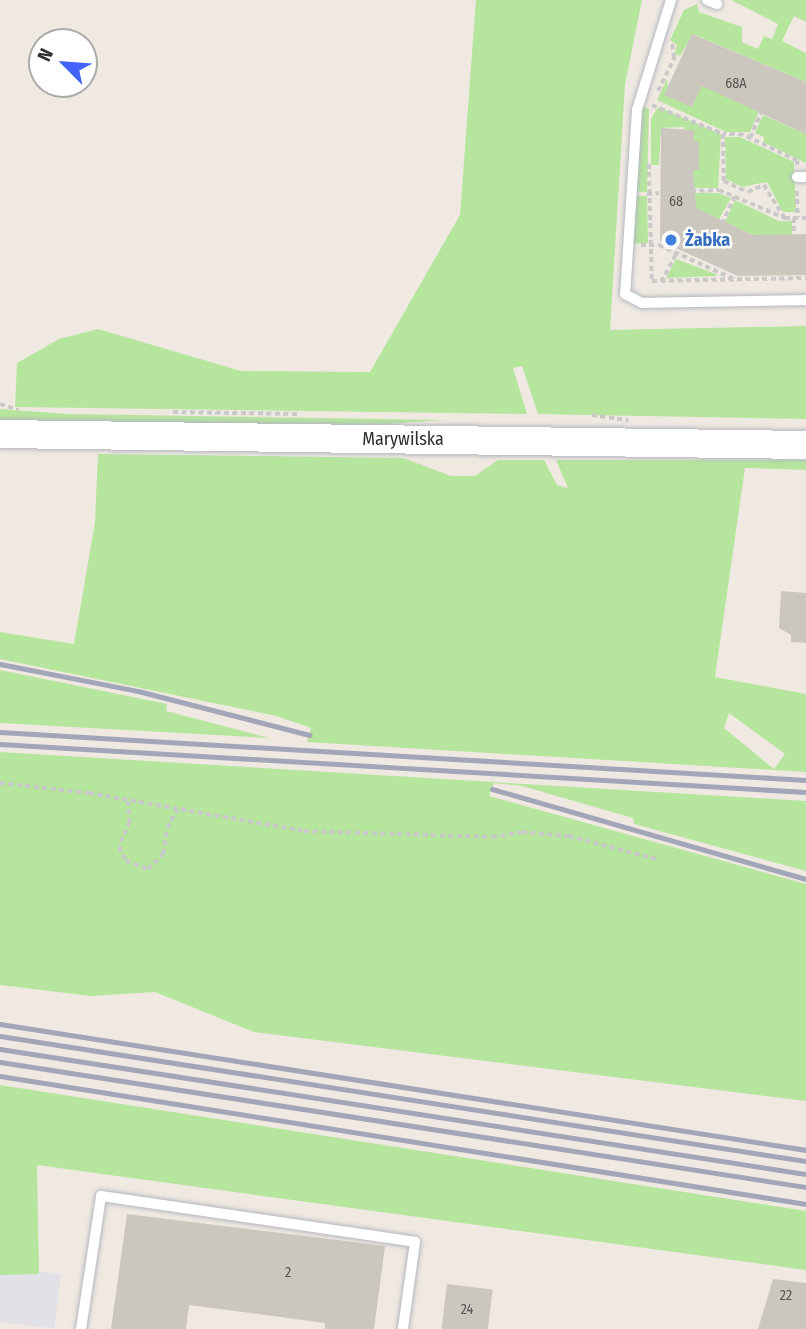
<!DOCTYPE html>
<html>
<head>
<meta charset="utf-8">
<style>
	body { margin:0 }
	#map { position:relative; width:806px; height:1329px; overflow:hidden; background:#efe9e1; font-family:"Fira Sans Condensed",sans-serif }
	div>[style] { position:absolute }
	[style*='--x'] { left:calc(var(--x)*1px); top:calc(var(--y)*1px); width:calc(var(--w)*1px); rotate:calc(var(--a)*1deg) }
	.industrial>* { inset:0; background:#e3e1e8; transform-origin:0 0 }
	.green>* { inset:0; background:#b6e59e }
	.building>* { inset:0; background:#cbc7bf; transform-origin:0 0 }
	.path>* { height:3.5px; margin-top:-1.75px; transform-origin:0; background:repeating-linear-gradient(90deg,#c9c9c9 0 5px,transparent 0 8.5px) }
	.roads { filter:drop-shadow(0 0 2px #b4b7c1) drop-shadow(0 0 2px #b4b7c1) }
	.lane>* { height:10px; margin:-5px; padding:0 5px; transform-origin:5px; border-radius:5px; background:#fff }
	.secondary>* { height:28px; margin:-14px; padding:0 14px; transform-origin:14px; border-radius:14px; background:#fff }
	.rail>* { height:5px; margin:-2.5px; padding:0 2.5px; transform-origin:2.5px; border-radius:2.5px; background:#a3a6b8 }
	.dots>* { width:19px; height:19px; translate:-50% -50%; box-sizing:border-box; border:4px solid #fff; border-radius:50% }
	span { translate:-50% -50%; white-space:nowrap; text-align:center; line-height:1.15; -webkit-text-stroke:5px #fff; paint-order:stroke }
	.number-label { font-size:14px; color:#555452 }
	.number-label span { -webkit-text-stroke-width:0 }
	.shop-label { font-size:18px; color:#366cbe; font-weight:700 }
	.left { translate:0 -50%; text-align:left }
	.street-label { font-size:18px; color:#2e2e2e }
	.north { position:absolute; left:28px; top:28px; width:70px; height:70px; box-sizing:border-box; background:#fff; border:2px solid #ababab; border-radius:50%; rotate:295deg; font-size:19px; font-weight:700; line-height:28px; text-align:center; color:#2e2e2e }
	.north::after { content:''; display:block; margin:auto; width:24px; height:32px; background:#4264fb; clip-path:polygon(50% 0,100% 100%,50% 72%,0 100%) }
</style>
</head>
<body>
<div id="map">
	<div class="industrial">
		<div style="left:61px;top:1274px;width:55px;height:61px;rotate:97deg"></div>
	</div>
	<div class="green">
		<div style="clip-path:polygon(476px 0,642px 0,625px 85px,610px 330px,806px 326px,806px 419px,538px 414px,522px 366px,513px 368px,527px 414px,15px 407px,17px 363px,59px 339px,98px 329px,241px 371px,370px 372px,460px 215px)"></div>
		<div style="clip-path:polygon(731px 0,806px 0,806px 22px,794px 16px,782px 41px,806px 53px,806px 82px,693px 34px,680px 56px,674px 54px,677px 45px,670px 40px,684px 10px,697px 4px,699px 12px,742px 27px,742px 42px,758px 49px,764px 36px,772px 39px,778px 24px)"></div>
		<div style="clip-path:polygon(667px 79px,668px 87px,702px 86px,760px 109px,750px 132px,726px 132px,657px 100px)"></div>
		<div style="clip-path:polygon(641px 106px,649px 109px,647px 192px,635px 192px)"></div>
		<div style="clip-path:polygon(658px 107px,721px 134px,718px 188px,693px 188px,693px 170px,699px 169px,699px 161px,684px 127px,661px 128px,659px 165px,651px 165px,651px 119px)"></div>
		<div style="clip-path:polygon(763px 115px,806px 134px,806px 163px,763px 142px,764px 137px,755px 133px)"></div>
		<div style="clip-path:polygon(725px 137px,740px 137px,794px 162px,796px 212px,783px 212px,767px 182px,742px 187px,726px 179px)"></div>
		<div style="clip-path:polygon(693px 193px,718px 193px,731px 198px,719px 219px,693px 207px)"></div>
		<div style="clip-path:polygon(634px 196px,647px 196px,648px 243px,631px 244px)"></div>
		<div style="clip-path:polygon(735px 200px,779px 221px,792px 221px,792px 235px,753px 235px,725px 222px)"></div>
		<div style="clip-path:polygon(676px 259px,716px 274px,716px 276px,666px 278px)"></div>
		<div style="clip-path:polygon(0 409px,67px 414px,444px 420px,298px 430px,0 425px)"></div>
		<div style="clip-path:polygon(evenodd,98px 454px,403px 458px,451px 476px,475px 476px,498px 460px,544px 460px,557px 485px,568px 488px,556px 460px,806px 460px,806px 470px,745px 468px,715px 677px,806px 694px,806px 772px,307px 742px,311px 728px,276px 716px,0 659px,0 632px,74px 644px,95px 522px,98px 454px,729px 713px,785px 754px,774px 769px,724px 728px,729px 713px)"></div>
		<div style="clip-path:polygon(0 670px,167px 704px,166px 711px,269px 738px,0 723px)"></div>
		<div style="clip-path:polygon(0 752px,806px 801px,806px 871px,634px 824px,633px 818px,522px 786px,494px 783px,489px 796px,806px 884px,806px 1101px,254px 1032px,155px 992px,91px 996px,0 985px)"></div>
		<div style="clip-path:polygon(0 1085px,806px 1211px,806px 1270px,37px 1165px,39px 1274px,0 1275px)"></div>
	</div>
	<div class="building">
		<div style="clip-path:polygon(692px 34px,806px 82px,806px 134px,702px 86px,692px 107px,664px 95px)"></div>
		<div style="clip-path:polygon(661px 128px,694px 130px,694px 141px,699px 141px,699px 170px,693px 170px,696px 208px,753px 235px,806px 234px,806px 275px,738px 276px,660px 241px)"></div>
		<div style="clip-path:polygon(781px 591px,806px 593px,806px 643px,791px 642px,791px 635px,779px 628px)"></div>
		<div style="clip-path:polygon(127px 1214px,385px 1246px,374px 1329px,325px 1329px,325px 1323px,189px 1305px,186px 1329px,111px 1329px)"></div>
		<div style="clip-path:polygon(773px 1279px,806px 1283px,806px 1329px,758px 1329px)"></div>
		<div style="left:447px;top:1284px;width:46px;height:45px;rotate:7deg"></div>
	</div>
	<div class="path">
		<div style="--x:658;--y:91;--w:37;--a:-64"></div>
		<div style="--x:674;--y:58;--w:14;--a:-98"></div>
		<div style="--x:652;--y:105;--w:77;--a:22.2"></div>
		<div style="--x:750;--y:138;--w:30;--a:-67"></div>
		<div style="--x:649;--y:164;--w:117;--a:88.5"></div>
		<div style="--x:652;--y:281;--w:154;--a:-1.1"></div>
		<div style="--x:797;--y:165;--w:4;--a:-90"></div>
		<div style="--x:797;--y:161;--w:60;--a:-154.3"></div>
		<div style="--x:743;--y:135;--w:20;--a:-177"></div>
		<div style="--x:723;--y:134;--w:47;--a:88.8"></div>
		<div style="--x:724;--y:181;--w:26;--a:25"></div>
		<div style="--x:748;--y:192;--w:17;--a:-24"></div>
		<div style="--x:764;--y:185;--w:39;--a:58"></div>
		<div style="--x:785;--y:218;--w:21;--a:0"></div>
		<div style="--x:691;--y:191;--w:28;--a:-2"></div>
		<div style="--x:719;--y:190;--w:72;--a:23"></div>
		<div style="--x:797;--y:191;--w:27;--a:88"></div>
		<div style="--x:647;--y:194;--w:12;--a:-5"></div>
		<div style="--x:794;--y:218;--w:17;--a:90"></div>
		<div style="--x:722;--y:224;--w:30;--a:-66"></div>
		<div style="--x:641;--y:245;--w:18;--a:0"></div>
		<div style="--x:659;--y:245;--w:82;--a:24.4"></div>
		<div style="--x:661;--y:282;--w:32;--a:-62"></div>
		<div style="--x:0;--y:404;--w:19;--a:18"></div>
		<div style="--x:173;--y:412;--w:125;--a:0.9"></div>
		<div style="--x:592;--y:415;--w:37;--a:8"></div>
		<div style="--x:0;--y:783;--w:90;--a:6.4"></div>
		<div style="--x:89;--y:793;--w:218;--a:10"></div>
		<div style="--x:304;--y:831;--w:188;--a:1.8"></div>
		<div style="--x:492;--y:837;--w:30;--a:-9"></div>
		<div style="--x:522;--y:832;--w:47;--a:4.9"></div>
		<div style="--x:569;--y:836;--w:90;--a:14.8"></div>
		<div style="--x:128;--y:801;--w:21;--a:85"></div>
		<div style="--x:130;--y:822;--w:27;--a:114"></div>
		<div style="--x:119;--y:847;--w:16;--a:63"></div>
		<div style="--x:126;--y:861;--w:23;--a:20"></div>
		<div style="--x:148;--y:869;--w:21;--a:-45"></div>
		<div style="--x:163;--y:854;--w:26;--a:-81"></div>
		<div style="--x:167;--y:828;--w:21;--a:-61"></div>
	</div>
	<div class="roads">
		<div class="lane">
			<div style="--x:671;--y:0;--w:115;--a:107.2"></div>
			<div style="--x:637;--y:110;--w:184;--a:93.7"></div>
			<div style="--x:625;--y:294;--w:19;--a:28"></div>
			<div style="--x:642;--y:303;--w:164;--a:-1"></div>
			<div style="--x:707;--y:0;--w:11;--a:22"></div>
			<div style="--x:797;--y:177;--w:9;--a:0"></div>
			<div style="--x:81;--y:1329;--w:134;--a:-81.4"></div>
			<div style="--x:101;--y:1196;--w:317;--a:8.3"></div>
			<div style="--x:415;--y:1242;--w:88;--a:97.9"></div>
		</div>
		<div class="secondary">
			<div style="--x:0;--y:434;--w:806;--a:0.78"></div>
		</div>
	</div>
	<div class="rail">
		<div style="--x:0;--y:664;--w:141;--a:11.1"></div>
		<div style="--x:138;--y:691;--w:177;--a:14.4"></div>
		<div style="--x:0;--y:732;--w:807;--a:3.41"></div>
		<div style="--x:0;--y:744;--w:807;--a:3.41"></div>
		<div style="--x:492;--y:789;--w:327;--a:16"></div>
		<div style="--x:0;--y:1024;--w:816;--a:8.88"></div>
		<div style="--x:0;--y:1036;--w:816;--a:8.82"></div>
		<div style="--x:0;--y:1049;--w:816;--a:8.82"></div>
		<div style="--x:0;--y:1062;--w:816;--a:8.82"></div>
		<div style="--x:0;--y:1076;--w:816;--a:9.02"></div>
	</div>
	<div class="dots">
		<div style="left:671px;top:240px;background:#3f7fe0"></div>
	</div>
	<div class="number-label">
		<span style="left:736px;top:84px">68A</span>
		<span style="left:676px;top:202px">68</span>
		<span style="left:288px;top:1273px">2</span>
		<span style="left:786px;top:1296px">22</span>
		<span style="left:467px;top:1310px">24</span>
	</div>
	<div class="shop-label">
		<span class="left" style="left:685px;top:240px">Żabka</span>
	</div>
	<div class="street-label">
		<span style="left:403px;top:439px">Marywilska</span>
	</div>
	<div class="north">N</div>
</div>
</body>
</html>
